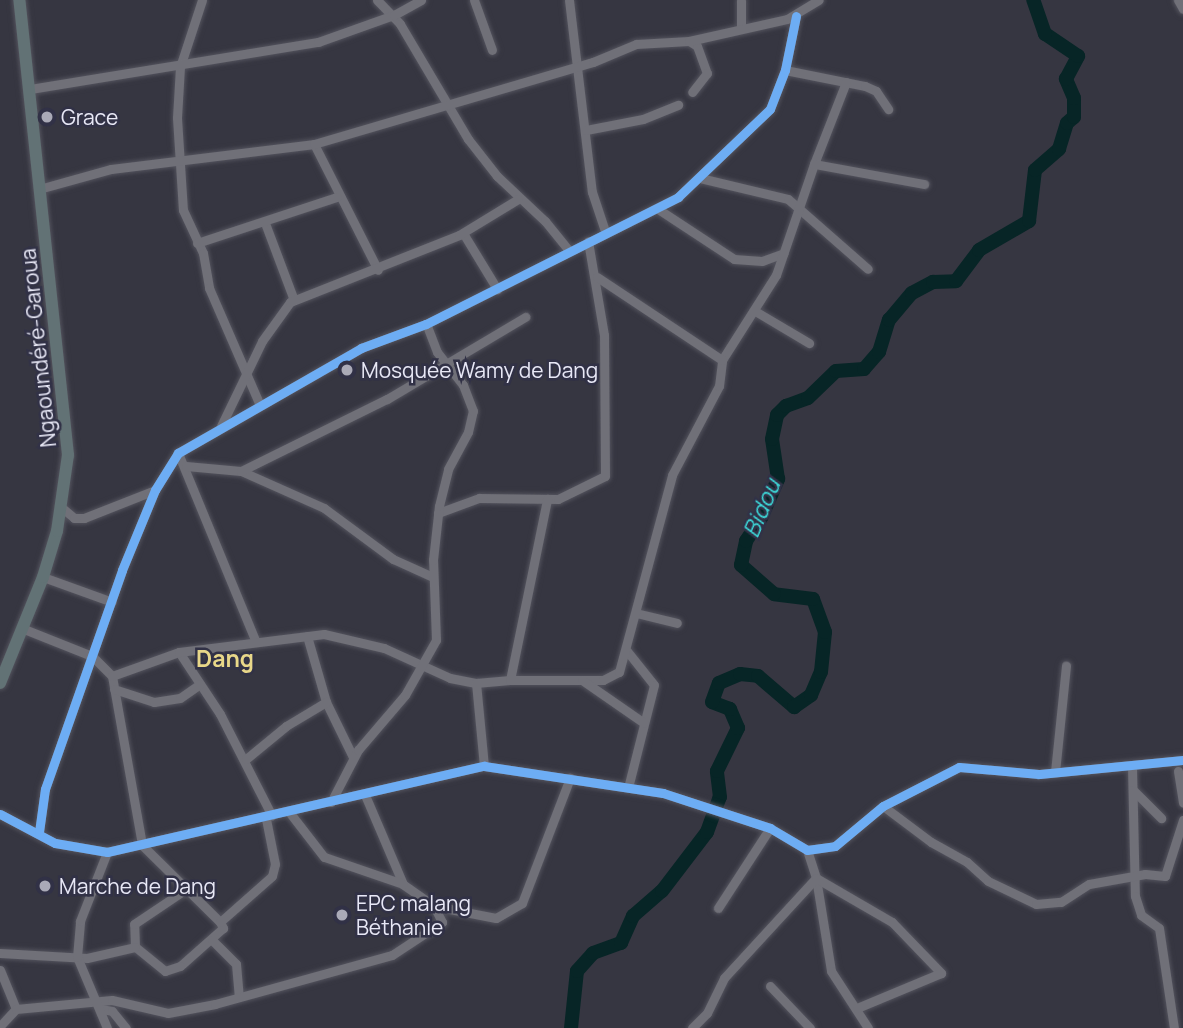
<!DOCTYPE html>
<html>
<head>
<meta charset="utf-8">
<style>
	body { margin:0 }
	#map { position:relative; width:1183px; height:1028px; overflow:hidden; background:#363641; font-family:Manrope,sans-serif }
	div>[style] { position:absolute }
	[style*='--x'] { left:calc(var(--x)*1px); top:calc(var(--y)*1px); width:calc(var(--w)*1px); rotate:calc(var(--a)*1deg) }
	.river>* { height:14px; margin:-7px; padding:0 7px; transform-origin:7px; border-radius:7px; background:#072526 }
	.roads { filter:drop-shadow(0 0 2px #53535d) drop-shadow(0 0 2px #53535d) }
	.minor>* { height:9px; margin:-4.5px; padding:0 4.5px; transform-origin:4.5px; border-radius:4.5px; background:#707078 }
	.highway>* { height:12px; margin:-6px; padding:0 6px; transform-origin:6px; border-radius:6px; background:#627275 }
	.cycleway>* { height:9px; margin:-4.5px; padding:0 4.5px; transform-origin:4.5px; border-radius:4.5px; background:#6dadf4 }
	.dots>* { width:19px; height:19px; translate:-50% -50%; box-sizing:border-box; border:4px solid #313146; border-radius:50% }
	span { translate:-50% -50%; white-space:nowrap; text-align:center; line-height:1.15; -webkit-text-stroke:5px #313146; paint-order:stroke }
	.poi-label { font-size:21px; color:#e8e8f6 }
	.left { translate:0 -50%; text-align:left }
	.street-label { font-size:21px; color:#e8e8f6 }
	.water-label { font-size:23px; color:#3dd9d9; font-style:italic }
	.neighbourhood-label { font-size:23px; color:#e8d789; font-weight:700 }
</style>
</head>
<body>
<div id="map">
	<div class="river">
		<div style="--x:571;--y:1028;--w:57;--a:-84"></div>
		<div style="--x:577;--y:971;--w:24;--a:-48"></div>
		<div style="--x:593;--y:953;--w:30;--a:-20"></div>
		<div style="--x:621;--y:943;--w:30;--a:-66"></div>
		<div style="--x:633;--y:916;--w:38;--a:-41"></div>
		<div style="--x:662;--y:891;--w:74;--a:-52.7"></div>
		<div style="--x:707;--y:832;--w:37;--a:-70"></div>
		<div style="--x:720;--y:797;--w:26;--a:-97"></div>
		<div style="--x:717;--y:771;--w:48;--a:-64"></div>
		<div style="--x:738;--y:728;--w:21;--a:-113"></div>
		<div style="--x:730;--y:709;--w:19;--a:-159"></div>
		<div style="--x:712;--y:702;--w:20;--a:-70"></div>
		<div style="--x:719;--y:683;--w:23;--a:-23"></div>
		<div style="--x:740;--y:674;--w:18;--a:6"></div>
		<div style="--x:758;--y:676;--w:48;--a:40.7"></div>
		<div style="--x:794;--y:707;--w:21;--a:-35"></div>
		<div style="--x:811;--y:695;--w:25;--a:-67"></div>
		<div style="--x:821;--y:672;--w:40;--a:-84.3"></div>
		<div style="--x:825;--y:632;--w:35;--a:-110"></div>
		<div style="--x:813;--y:599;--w:39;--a:-173"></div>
		<div style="--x:774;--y:594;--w:44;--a:-138.7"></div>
		<div style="--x:741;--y:565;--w:25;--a:-78"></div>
		<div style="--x:746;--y:541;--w:27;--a:-57"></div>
		<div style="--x:761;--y:518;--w:43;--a:-66.4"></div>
		<div style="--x:778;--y:479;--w:40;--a:-98.5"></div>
		<div style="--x:772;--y:439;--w:25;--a:-78"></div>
		<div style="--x:777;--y:415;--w:13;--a:-45"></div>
		<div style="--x:786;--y:406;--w:23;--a:-20"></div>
		<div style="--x:808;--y:398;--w:39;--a:-44"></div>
		<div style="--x:836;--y:371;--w:28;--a:-4"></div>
		<div style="--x:864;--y:369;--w:23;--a:-49"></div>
		<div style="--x:879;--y:352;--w:34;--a:-73"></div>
		<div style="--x:889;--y:320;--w:35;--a:-50"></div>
		<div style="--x:912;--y:293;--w:24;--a:-28"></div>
		<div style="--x:933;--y:282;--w:23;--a:-2"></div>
		<div style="--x:956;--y:281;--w:39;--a:-53"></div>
		<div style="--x:979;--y:250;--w:58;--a:-30.1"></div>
		<div style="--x:1029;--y:221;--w:51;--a:-83.3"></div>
		<div style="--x:1035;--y:170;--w:32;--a:-41"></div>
		<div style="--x:1059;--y:149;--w:27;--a:-73"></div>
		<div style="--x:1067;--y:123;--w:9;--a:-41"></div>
		<div style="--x:1074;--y:117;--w:19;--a:-90"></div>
		<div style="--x:1074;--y:98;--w:21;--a:-113"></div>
		<div style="--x:1066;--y:79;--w:26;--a:-62"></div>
		<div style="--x:1078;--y:56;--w:40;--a:-146"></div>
		<div style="--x:1045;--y:34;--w:36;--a:-109"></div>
	</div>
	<div class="roads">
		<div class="minor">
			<div style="--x:202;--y:0;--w:71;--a:108.2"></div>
			<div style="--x:180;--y:67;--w:51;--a:93.4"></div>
			<div style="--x:177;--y:118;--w:92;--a:86.3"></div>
			<div style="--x:183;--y:210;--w:47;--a:65.1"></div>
			<div style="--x:203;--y:253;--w:36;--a:80"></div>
			<div style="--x:209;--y:288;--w:125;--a:66.5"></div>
			<div style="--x:377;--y:0;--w:33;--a:46"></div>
			<div style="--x:400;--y:24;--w:134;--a:59.4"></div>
			<div style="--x:468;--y:139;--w:47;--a:51.9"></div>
			<div style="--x:497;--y:176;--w:66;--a:43.2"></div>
			<div style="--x:545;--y:221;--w:38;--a:51"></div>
			<div style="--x:474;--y:0;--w:53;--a:70.2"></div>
			<div style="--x:569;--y:0;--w:193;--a:83.2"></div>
			<div style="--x:592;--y:192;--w:41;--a:71.6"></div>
			<div style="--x:1178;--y:0;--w:10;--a:61"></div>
			<div style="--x:741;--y:28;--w:28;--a:-90"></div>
			<div style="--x:689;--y:41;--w:9;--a:32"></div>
			<div style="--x:697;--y:46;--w:29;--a:70"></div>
			<div style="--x:707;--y:73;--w:24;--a:128"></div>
			<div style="--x:785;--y:70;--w:82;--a:11.3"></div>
			<div style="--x:865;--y:86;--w:12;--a:24"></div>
			<div style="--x:876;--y:91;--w:22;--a:56"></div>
			<div style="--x:30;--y:89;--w:292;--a:-9.3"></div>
			<div style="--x:318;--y:42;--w:81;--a:-19.6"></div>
			<div style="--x:394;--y:15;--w:31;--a:-29"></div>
			<div style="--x:586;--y:130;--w:58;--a:-10.9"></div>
			<div style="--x:643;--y:119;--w:38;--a:-22"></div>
			<div style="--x:314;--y:144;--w:141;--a:63.1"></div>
			<div style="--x:814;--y:164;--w:88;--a:-68.7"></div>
			<div style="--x:700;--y:178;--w:90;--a:13.4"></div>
			<div style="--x:788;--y:199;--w:106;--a:41.2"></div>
			<div style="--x:39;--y:189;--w:75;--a:-15.5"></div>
			<div style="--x:111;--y:169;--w:205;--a:-7"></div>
			<div style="--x:314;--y:144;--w:291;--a:-16.4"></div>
			<div style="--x:593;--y:62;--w:47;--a:-22.7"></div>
			<div style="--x:636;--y:44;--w:53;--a:-3.2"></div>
			<div style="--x:689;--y:41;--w:100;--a:-12.7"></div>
			<div style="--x:787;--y:19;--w:37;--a:-31"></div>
			<div style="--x:658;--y:209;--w:91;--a:33.3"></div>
			<div style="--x:734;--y:259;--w:28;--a:4"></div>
			<div style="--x:762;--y:261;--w:23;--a:-20"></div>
			<div style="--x:265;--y:223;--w:82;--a:69.4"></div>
			<div style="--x:463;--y:233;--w:66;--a:58.7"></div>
			<div style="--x:197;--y:243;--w:147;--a:-18.2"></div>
			<div style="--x:755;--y:311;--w:63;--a:30.7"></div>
			<div style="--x:722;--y:360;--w:101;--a:-57.6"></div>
			<div style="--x:776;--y:275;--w:117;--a:-71.1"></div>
			<div style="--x:814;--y:164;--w:112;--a:10.3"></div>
			<div style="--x:221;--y:426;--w:94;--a:-64.2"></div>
			<div style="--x:262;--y:341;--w:48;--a:-54.3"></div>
			<div style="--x:290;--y:302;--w:182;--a:-21.6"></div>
			<div style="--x:459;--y:235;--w:69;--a:-31.4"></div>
			<div style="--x:178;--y:453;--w:204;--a:67.6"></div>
			<div style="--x:186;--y:466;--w:55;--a:5.2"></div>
			<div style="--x:241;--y:471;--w:91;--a:24"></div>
			<div style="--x:324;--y:508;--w:86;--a:36.5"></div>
			<div style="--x:393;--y:559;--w:44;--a:24.2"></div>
			<div style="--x:241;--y:471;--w:163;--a:-26.3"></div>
			<div style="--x:387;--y:399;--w:161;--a:-30.7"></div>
			<div style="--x:61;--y:507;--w:17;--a:40"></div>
			<div style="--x:74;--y:518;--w:10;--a:0"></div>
			<div style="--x:84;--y:518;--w:76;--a:-21.5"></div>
			<div style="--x:438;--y:513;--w:44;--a:-20.1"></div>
			<div style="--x:479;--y:498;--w:79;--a:0.7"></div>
			<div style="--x:558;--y:499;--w:52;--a:-26.1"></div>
			<div style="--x:605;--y:476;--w:141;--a:-90.4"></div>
			<div style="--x:604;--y:335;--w:95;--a:-99.7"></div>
			<div style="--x:43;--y:577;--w:73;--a:19.9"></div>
			<div style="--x:636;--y:613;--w:42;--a:13.7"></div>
			<div style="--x:24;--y:629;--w:73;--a:21.7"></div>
			<div style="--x:92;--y:656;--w:28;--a:45"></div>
			<div style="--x:112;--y:676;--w:172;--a:79.9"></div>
			<div style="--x:142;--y:845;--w:110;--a:44.6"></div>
			<div style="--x:220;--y:922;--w:7;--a:63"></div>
			<div style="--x:223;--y:928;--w:57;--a:138.5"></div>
			<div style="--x:180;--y:966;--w:16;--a:162"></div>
			<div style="--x:165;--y:971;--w:38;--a:-141"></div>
			<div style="--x:135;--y:947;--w:23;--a:-92"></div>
			<div style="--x:134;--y:924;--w:63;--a:-33.9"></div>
			<div style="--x:307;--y:636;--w:69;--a:73.9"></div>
			<div style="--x:326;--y:702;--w:61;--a:63.9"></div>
			<div style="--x:627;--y:651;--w:43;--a:51.5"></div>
			<div style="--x:654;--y:685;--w:106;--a:104.2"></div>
			<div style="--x:179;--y:652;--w:74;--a:56.5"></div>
			<div style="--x:220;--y:714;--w:114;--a:63"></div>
			<div style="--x:112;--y:676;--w:71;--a:-19.7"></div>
			<div style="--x:179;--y:652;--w:146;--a:-7.1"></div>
			<div style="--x:324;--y:634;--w:62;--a:13.1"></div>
			<div style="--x:384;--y:648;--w:72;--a:24.4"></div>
			<div style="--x:450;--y:678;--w:26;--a:11"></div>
			<div style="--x:476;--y:683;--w:34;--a:-5"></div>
			<div style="--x:510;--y:680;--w:185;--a:-78.4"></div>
			<div style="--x:510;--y:680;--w:93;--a:0"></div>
			<div style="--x:603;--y:680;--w:18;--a:-27"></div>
			<div style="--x:619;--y:672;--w:204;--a:-74.9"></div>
			<div style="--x:672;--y:475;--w:101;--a:-62.2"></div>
			<div style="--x:719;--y:386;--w:26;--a:-83"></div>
			<div style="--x:722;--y:360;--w:150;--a:-146.4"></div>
			<div style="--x:582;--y:680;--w:75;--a:34.7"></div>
			<div style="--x:476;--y:683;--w:83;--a:84.5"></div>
			<div style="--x:114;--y:689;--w:42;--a:18"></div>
			<div style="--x:154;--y:702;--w:26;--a:-9"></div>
			<div style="--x:180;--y:698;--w:24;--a:-35"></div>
			<div style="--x:246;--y:759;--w:52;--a:-39.5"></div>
			<div style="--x:286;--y:726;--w:47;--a:-31"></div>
			<div style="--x:1132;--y:767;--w:129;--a:88.7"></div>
			<div style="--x:1135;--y:896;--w:20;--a:72"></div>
			<div style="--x:1141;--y:915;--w:22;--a:36"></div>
			<div style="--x:1159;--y:928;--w:101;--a:81.5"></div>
			<div style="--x:1178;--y:771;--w:32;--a:81"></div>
			<div style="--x:1055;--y:772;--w:107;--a:-84.1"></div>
			<div style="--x:1133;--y:790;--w:40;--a:45"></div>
			<div style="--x:365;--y:795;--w:97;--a:66.9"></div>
			<div style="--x:331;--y:802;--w:59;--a:-62.6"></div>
			<div style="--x:358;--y:750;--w:72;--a:-49.5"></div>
			<div style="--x:405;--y:695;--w:63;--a:-60.6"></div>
			<div style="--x:436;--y:640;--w:80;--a:-92.1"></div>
			<div style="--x:433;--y:560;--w:54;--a:-83.7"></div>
			<div style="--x:439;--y:506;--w:38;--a:-76"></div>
			<div style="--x:448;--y:469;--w:42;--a:-61.6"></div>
			<div style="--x:468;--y:432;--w:22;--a:-77"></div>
			<div style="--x:473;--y:411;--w:28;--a:-111"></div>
			<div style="--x:463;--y:385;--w:42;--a:-128.2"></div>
			<div style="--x:437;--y:352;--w:30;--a:-111"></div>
			<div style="--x:883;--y:806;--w:60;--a:36.9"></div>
			<div style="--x:931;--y:842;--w:41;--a:29.1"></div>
			<div style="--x:967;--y:862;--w:28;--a:42"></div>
			<div style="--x:988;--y:881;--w:53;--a:25.6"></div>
			<div style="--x:1036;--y:904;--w:25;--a:-5"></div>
			<div style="--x:1061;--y:902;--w:33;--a:-33"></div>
			<div style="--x:1089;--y:884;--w:57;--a:-10.1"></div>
			<div style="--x:1145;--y:874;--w:20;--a:6"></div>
			<div style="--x:1165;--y:876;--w:59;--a:-72.2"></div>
			<div style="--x:0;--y:814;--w:62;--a:27.8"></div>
			<div style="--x:55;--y:843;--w:53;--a:9.8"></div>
			<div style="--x:107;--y:852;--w:387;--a:-12.9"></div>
			<div style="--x:484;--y:766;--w:181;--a:8.6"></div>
			<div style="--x:663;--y:793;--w:113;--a:18.1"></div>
			<div style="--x:770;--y:828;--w:43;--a:30.7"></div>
			<div style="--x:807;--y:850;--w:28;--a:-8"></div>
			<div style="--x:835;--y:846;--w:62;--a:-39.8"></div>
			<div style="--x:883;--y:806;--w:85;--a:-27.2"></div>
			<div style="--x:959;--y:767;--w:80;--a:5"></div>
			<div style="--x:1039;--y:774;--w:145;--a:-5.6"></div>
			<div style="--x:39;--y:832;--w:43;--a:-82.1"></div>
			<div style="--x:45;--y:789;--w:232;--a:-70.6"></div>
			<div style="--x:122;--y:570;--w:87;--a:-67.6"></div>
			<div style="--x:155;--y:490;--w:44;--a:-58.1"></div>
			<div style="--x:178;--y:453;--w:211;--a:-29.8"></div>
			<div style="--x:361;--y:348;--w:69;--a:-20.3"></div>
			<div style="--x:426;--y:324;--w:282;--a:-26.7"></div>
			<div style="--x:678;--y:197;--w:127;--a:-43.7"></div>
			<div style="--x:770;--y:109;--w:42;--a:-69"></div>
			<div style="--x:785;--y:70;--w:55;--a:-78.5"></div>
			<div style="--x:807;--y:850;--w:29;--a:72"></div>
			<div style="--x:816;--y:878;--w:94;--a:80.8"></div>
			<div style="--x:831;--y:971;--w:68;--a:57"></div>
			<div style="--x:434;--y:906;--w:63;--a:11"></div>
			<div style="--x:496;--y:918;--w:30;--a:-30"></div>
			<div style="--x:522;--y:903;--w:134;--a:-69"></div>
			<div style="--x:718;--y:908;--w:95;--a:-57"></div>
			<div style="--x:220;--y:922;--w:69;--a:-41.5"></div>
			<div style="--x:272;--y:876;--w:12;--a:-76"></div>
			<div style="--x:275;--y:864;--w:46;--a:-101.3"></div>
			<div style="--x:212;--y:940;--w:34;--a:45"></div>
			<div style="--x:236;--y:964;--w:33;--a:85"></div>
			<div style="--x:0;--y:953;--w:87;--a:3.3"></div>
			<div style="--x:87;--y:958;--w:49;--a:-12.9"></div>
			<div style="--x:0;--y:970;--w:42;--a:67.7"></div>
			<div style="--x:770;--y:986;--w:58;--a:46.4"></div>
			<div style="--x:101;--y:1009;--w:11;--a:10"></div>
			<div style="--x:112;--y:1011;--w:22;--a:51"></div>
			<div style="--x:0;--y:1026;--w:23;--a:-47"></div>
			<div style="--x:16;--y:1009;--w:96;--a:-5.4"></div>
			<div style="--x:112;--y:1000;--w:57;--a:13.1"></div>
			<div style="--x:168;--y:1013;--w:48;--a:-10.8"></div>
			<div style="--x:215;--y:1004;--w:184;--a:-15.5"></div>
			<div style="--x:392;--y:955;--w:60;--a:-33.4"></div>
			<div style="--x:442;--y:922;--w:18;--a:-117"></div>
			<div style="--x:434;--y:906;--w:38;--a:-145"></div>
			<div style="--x:403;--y:884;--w:83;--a:-161.1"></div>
			<div style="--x:324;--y:857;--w:56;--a:-127.7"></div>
			<div style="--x:107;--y:1028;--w:77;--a:-112.9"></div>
			<div style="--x:77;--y:957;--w:36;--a:-85"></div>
			<div style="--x:80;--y:921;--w:74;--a:-68.6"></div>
			<div style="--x:692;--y:1028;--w:21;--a:-45"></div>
			<div style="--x:707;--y:1013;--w:39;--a:-64"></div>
			<div style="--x:724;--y:978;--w:136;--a:-47.4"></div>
			<div style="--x:816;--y:878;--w:88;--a:30.1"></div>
			<div style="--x:892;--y:922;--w:71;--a:46.1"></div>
			<div style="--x:941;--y:973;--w:91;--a:157.4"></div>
		</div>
		<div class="highway">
			<div style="--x:0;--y:683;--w:114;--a:-67.9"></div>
			<div style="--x:43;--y:577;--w:48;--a:-73.1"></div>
			<div style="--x:57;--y:531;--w:77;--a:-81.8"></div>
			<div style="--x:68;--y:455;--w:458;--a:-96.1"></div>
		</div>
	</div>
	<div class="cycleway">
		<div style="--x:0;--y:814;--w:62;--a:27.8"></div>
		<div style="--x:55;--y:843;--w:53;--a:9.8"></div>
		<div style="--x:107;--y:852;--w:387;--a:-12.9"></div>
		<div style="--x:484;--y:766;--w:181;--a:8.6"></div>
		<div style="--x:663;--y:793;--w:113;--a:18.1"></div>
		<div style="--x:770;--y:828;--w:43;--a:30.7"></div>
		<div style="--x:807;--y:850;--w:28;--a:-8"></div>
		<div style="--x:835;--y:846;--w:62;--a:-39.8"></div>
		<div style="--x:883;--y:806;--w:85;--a:-27.2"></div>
		<div style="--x:959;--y:767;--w:80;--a:5"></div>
		<div style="--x:1039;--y:774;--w:145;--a:-5.6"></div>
		<div style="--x:39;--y:832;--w:43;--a:-82.1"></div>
		<div style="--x:45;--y:789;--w:232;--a:-70.6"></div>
		<div style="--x:122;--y:570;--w:87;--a:-67.6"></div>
		<div style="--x:155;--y:490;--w:44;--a:-58.1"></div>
		<div style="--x:178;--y:453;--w:211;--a:-29.8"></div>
		<div style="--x:361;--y:348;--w:69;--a:-20.3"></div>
		<div style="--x:426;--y:324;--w:282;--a:-26.7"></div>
		<div style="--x:678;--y:197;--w:127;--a:-43.7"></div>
		<div style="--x:770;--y:109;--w:42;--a:-69"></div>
		<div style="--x:785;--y:70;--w:55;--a:-78.5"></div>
	</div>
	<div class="dots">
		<div style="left:47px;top:117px;background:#aaaab7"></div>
		<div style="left:347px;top:370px;background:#aaaab7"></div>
		<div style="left:45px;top:886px;background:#aaaab7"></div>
		<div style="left:342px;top:915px;background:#aaaab7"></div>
	</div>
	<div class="poi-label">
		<span class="left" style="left:61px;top:117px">Grace</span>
		<span class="left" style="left:361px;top:370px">Mosquée Wamy de Dang</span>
		<span class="left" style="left:59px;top:886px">Marche de Dang</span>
		<span class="left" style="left:356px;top:915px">EPC malang<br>Béthanie</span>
	</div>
	<div class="street-label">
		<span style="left:38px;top:348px;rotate:-96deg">Ngaoundéré-Garoua</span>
	</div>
	<div class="water-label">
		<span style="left:761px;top:508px;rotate:-67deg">Bidou</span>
	</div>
	<div class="neighbourhood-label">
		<span style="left:225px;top:658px">Dang</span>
	</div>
</div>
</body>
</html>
